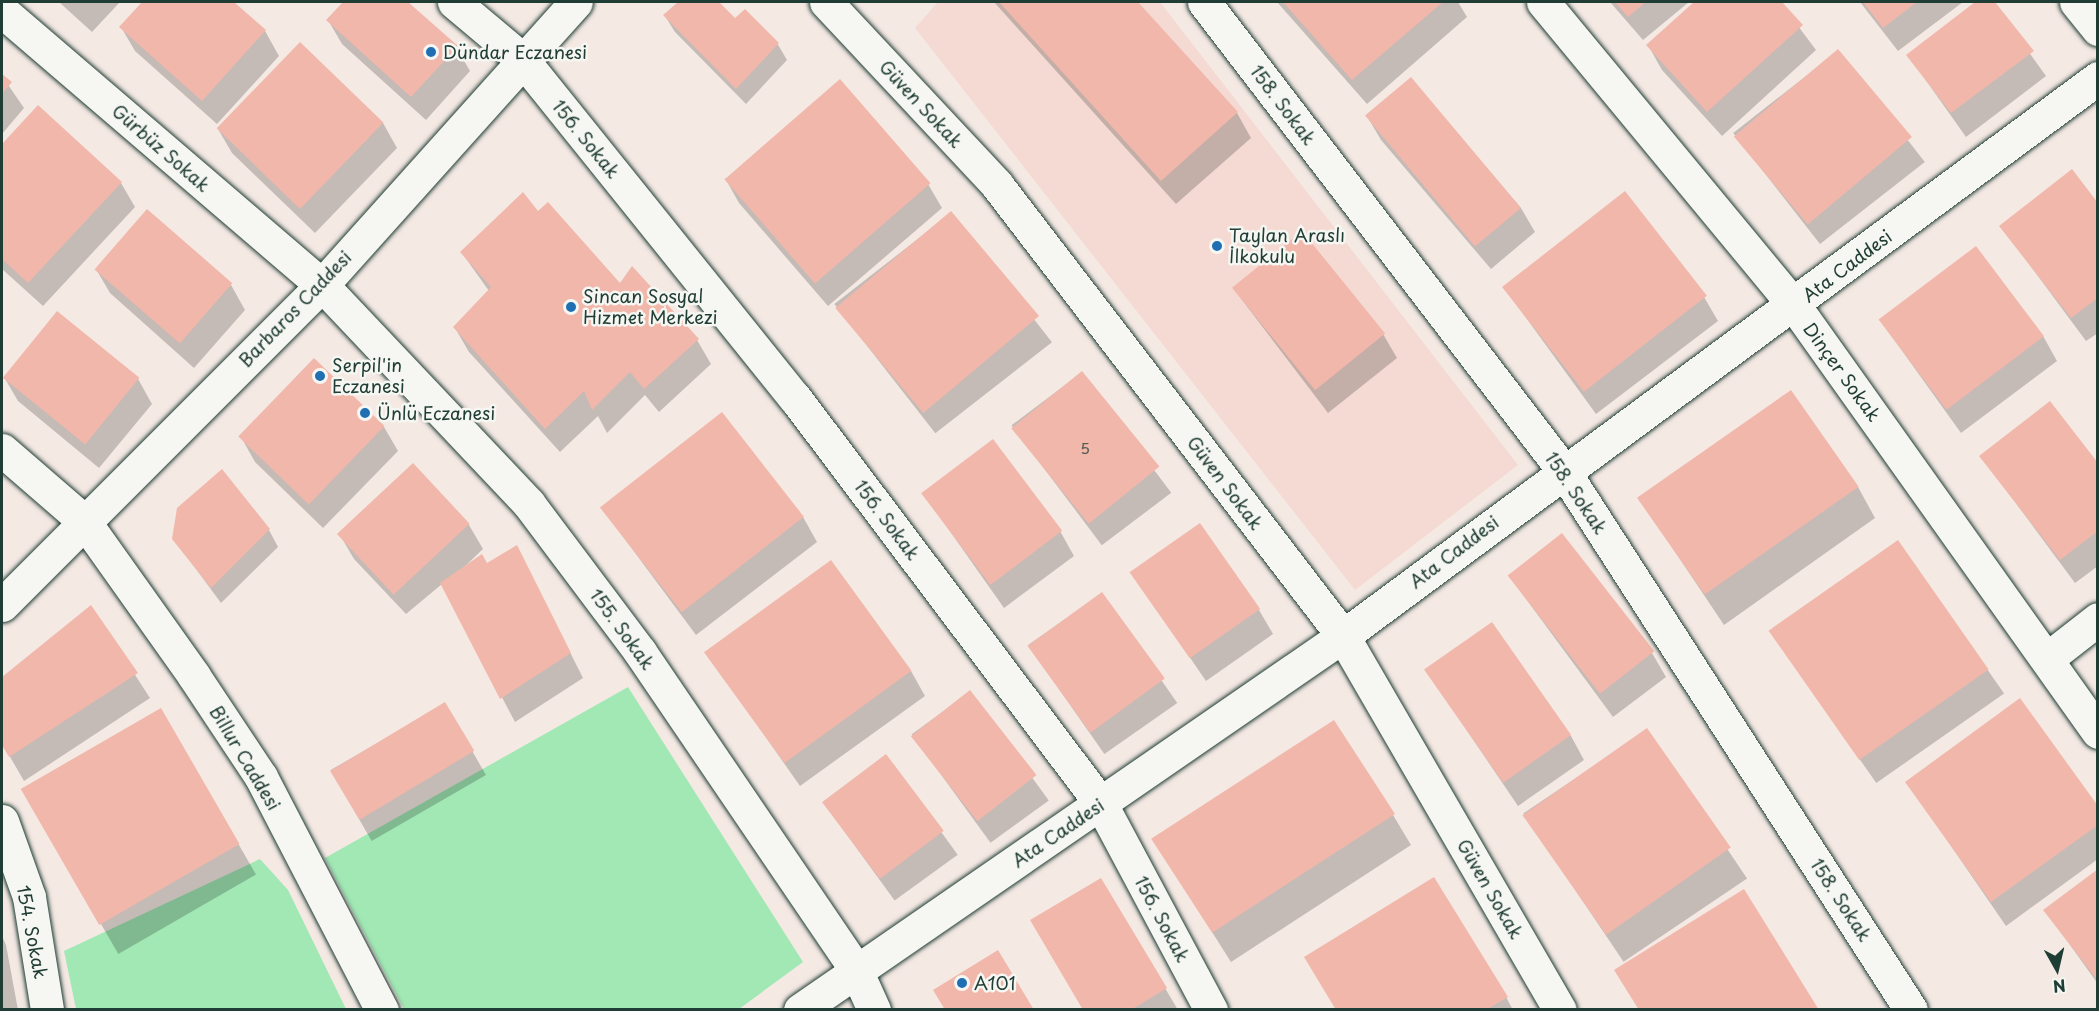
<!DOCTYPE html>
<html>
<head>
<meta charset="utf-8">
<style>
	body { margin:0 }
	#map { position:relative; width:2099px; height:1011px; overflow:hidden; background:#f5e9e4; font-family:"Playpen Sans",sans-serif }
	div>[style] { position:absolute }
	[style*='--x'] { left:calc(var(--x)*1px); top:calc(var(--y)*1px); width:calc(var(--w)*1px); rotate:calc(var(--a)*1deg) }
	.built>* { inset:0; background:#f4dad3 }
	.green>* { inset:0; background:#a1e8b5 }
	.shadow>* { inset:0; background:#0003; transform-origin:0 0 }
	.building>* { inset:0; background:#f1b7ab; transform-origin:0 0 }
	.roads { filter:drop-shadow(0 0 2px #1f3d34) drop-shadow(0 0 2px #1f3d34) }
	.minor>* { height:33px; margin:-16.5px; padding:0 16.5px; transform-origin:16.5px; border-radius:16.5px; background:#f6f6f2 }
	.dots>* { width:16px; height:16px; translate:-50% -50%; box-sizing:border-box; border:3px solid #f6f6f2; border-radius:50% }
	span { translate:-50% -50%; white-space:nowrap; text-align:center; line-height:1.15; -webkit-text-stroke:5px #f6f6f2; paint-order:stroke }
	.number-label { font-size:15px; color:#545c52 }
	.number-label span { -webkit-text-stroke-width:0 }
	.poi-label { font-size:18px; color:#1f3d34 }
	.left { translate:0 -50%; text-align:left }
	.street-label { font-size:18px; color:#1f3d34 }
	.frame { position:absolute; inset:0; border:3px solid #1f3d34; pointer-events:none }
	.north { position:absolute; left:2027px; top:939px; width:60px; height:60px; -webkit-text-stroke:4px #f6f6f2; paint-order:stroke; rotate:172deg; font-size:16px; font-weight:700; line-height:24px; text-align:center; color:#1f3d34 }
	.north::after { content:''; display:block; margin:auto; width:21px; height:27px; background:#1f3d34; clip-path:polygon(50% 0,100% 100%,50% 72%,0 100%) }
</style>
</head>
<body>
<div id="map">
	<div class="built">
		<div style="clip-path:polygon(938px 2px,1160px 2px,1518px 465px,1355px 590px,915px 28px)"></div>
	</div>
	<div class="green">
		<div style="clip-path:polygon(628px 687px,803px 962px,739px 1009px,404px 1009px,325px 858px)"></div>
		<div style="clip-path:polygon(260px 859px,288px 890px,346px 1009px,76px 1009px,64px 951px)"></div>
	</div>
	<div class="shadow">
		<div style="clip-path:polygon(59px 2px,120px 2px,92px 32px)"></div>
		<div style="clip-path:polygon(144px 2px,232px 2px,265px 31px,279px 56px,217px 124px,135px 51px,121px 27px)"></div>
		<div style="clip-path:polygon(345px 2px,406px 2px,456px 47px,470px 71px,426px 120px,342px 44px,328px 20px)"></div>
		<div style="clip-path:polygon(680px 2px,717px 2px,735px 20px,777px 43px,787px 60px,746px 104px,675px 32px,665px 16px)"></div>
		<div style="clip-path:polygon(994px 2px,1136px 2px,1237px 113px,1251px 138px,1176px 204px)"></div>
		<div style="clip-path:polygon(1277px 2px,1458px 2px,1467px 17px,1367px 104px)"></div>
		<div style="clip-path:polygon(1610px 2px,1689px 2px,1643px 40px)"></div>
		<div style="clip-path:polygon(1696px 2px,1780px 2px,1816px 50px,1722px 136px,1662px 70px,1648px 45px)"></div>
		<div style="clip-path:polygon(1860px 2px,1963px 2px,1898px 51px)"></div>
		<div style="clip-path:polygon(1977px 2px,1993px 2px,2046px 76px,1966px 137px,1908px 55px)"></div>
		<div style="clip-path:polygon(300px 44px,383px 123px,397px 148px,315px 233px,232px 153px,218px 129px)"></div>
		<div style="left:1838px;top:51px;width:141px;height:133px;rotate:52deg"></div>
		<div style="clip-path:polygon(2px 76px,24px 108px,2px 134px)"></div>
		<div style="clip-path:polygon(1411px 79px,1521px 208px,1535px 232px,1491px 269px,1381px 140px,1367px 116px)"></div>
		<div style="clip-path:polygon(38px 107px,121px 183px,135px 207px,43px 306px,2px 269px,2px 146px)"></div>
		<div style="clip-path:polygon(725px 178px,928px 184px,942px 208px,828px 306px,739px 203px)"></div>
		<div style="clip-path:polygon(2098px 205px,2098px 333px,2086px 341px,2001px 226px)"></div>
		<div style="clip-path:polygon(147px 211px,231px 285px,245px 310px,194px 368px,110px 293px,96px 269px)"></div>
		<div style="clip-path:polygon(538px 213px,620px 285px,697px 340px,711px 364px,659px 412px,645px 395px,607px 433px,598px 416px,560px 452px,469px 352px,455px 328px,489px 291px,462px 253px)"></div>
		<div style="left:951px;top:213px;width:164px;height:148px;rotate:52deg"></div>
		<div style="clip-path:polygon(1503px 286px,1704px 297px,1718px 321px,1596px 414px)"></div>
		<div style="clip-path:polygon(1233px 288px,1383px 334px,1397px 358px,1328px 413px)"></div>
		<div style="clip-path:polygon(1880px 320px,2043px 336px,2057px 361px,1961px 433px)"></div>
		<div style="left:1081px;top:373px;width:150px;height:87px;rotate:53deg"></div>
		<div style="clip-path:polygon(4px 377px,138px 379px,152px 404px,99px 468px,18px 401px)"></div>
		<div style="clip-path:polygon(384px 427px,398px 451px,323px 528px,255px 462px,241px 437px)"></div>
		<div style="clip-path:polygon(1981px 456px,2098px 465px,2098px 566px,2075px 583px)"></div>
		<div style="clip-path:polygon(413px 465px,469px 525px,483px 549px,460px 571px,487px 565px,517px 547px,583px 678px,515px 722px,442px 584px,406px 614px,354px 559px,340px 535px)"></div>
		<div style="clip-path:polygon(1858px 487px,1875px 518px,1724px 625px,1639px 498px)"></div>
		<div style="clip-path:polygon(923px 493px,1060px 531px,1074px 556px,1004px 608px)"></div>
		<div style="clip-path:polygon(601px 507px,803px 517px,817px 542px,696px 635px)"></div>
		<div style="clip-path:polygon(269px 530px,278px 547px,221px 603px,174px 539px)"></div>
		<div style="left:1898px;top:542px;width:185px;height:156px;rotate:55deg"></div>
		<div style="clip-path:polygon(1132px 573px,1259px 610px,1273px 634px,1206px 681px)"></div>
		<div style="clip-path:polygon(1509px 576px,1652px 653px,1666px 677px,1613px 717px)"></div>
		<div style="left:1101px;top:594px;width:133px;height:89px;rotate:55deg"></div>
		<div style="clip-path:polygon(91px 607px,150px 698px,24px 781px,2px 743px,2px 679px)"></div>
		<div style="clip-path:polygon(706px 652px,911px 671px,925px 696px,800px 786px)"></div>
		<div style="clip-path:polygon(1426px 670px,1571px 736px,1584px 760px,1518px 806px)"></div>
		<div style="left:970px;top:692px;width:134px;height:72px;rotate:54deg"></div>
		<div style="left:445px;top:704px;width:82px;height:132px;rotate:60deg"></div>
		<div style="left:161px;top:710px;width:190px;height:159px;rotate:60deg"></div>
		<div style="left:1647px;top:730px;width:179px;height:149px;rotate:56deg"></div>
		<div style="left:886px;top:756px;width:122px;height:78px;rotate:54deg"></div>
		<div style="clip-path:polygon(1907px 782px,2098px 809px,2098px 859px,2006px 926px)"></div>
		<div style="clip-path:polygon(1393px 815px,1411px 845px,1231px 962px,1153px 839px)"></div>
		<div style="clip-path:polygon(2098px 871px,2098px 984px,2045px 910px)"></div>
		<div style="clip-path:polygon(1101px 880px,1178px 1010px,1084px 1010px)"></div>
		<div style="clip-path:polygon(2px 936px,6px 945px,18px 1010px,2px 1010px)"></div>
		<div style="clip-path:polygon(1506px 997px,1513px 1010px,1337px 1010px)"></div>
	</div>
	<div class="building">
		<div style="clip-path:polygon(142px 2px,234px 2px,266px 30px,202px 101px,119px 27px)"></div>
		<div style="clip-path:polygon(343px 2px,408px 2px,458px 46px,411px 97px,326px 20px)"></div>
		<div style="clip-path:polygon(678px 2px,719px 2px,735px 18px,745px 9px,779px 43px,736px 89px,663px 15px)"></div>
		<div style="clip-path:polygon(999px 2px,1138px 2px,1238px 112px,1161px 181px)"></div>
		<div style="clip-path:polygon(1283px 2px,1443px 2px,1352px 80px)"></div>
		<div style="clip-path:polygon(1615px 2px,1646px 2px,1628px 17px)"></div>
		<div style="clip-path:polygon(1694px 2px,1782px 2px,1803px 25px,1707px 112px,1646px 45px)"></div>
		<div style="clip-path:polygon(1863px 2px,1917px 2px,1883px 28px)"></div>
		<div style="clip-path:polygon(1975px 2px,1995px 2px,2034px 51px,1951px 113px,1906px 55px)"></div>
		<div style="left:300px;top:42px;width:116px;height:120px;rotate:44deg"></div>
		<div style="left:1838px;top:49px;width:115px;height:136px;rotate:50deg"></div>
		<div style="clip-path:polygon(2px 74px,12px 82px,2px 94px)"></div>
		<div style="left:1411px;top:77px;width:171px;height:60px;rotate:50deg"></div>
		<div style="left:840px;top:79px;width:138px;height:153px;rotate:49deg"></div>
		<div style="clip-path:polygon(38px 105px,122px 182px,28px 283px,2px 259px,2px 144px)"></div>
		<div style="clip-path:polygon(2072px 169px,2098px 203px,2098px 298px,2071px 318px,1999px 226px)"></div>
		<div style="left:1625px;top:191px;width:133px;height:156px;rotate:52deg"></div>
		<div style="clip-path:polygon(523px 192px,538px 211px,548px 202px,620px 283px,632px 266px,699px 339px,644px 389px,630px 372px,592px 410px,584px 391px,545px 429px,453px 327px,491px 287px,460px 252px)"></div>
		<div style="left:147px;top:209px;width:113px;height:80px;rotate:41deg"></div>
		<div style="left:951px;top:211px;width:137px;height:151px;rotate:50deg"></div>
		<div style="left:1302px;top:231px;width:132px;height:90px;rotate:51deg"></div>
		<div style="left:1976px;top:246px;width:113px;height:122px;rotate:53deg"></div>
		<div style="left:57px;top:311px;width:106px;height:86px;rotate:39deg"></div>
		<div style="left:314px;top:358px;width:98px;height:109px;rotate:44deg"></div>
		<div style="left:1082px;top:371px;width:123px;height:91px;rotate:51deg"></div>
		<div style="left:1791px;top:390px;width:118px;height:188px;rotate:55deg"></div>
		<div style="clip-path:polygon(2050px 401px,2098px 463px,2098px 531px,2060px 560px,1979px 456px)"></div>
		<div style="left:722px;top:412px;width:133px;height:155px;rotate:52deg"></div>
		<div style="left:993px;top:439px;width:115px;height:90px;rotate:53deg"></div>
		<div style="left:413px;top:463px;width:83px;height:104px;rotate:47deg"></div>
		<div style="clip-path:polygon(222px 469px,270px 529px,211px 588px,172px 539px,177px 508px)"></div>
		<div style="left:1200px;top:523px;width:105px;height:86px;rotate:55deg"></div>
		<div style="left:1562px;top:533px;width:150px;height:69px;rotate:52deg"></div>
		<div style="left:1898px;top:540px;width:158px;height:158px;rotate:55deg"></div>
		<div style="clip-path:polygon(517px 545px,571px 653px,500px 699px,440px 583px,482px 554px,487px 563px)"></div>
		<div style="left:831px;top:560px;width:137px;height:157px;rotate:54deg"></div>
		<div style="left:1102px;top:592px;width:107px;height:92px;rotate:54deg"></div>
		<div style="clip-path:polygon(91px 605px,138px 673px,9px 757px,2px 745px,2px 677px)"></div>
		<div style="left:1492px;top:622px;width:138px;height:83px;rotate:55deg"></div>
		<div style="left:970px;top:690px;width:108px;height:75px;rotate:52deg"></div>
		<div style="clip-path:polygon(2020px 698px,2098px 806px,2098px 825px,1991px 902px,1905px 782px)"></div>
		<div style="left:445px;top:702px;width:57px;height:134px;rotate:59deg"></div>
		<div style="left:161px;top:708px;width:157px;height:162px;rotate:60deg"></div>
		<div style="left:1334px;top:720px;width:112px;height:218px;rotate:57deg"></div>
		<div style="left:1647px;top:728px;width:146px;height:152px;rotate:55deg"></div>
		<div style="left:886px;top:754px;width:96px;height:80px;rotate:53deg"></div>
		<div style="clip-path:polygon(2098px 869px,2098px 981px,2043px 910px)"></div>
		<div style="clip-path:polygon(1434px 877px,1508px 997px,1486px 1010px,1336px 1010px,1304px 957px)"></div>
		<div style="clip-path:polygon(1101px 878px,1167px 988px,1131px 1010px,1083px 1010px,1030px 920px)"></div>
		<div style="clip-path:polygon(1744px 889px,1819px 1010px,1639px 1010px,1614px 970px)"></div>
		<div style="clip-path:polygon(998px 950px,1034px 1010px,945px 1010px,933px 990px)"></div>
	</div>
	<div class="roads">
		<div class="minor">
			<div style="--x:454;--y:2;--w:89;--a:40"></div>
			<div style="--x:522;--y:59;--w:435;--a:51.2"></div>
			<div style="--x:795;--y:398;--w:508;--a:52.99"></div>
			<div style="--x:1101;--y:804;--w:234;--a:61.9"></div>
			<div style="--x:826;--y:2;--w:250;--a:46.9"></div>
			<div style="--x:997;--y:185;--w:568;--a:52.51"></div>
			<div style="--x:1343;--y:636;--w:432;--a:59.9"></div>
			<div style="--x:1204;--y:2;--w:590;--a:52.51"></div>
			<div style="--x:1563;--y:470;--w:642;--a:57.2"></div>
			<div style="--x:1543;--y:2;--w:393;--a:50.4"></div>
			<div style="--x:1794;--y:305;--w:524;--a:54.55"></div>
			<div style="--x:2076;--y:2;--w:35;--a:51"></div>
			<div style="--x:2;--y:11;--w:421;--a:40.6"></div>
			<div style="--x:322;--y:285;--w:301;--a:46.6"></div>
			<div style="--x:529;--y:504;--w:185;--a:53.1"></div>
			<div style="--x:640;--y:652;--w:384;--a:55.8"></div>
			<div style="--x:856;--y:970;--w:44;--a:65.8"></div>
			<div style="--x:2;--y:450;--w:108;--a:40.9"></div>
			<div style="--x:84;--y:521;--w:190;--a:54.6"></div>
			<div style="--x:194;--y:676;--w:121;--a:56.4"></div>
			<div style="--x:261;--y:777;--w:263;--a:62.6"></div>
			<div style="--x:2;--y:605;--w:453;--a:-45"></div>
			<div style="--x:322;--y:285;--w:380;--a:-48.1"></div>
			<div style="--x:2048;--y:658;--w:63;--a:-38"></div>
			<div style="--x:2;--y:821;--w:81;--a:70.4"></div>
			<div style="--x:29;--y:897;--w:114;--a:80.9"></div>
			<div style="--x:800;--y:1010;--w:659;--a:-34.56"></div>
			<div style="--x:1343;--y:636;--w:939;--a:-36.47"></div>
		</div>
	</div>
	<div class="dots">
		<div style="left:431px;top:52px;background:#1f6fb2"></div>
		<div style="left:1217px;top:246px;background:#1f6fb2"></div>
		<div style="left:571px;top:307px;background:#1f6fb2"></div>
		<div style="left:320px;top:376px;background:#1f6fb2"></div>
		<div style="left:365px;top:413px;background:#1f6fb2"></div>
		<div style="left:962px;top:983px;background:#1f6fb2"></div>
	</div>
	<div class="number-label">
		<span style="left:1085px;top:448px">5</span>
	</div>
	<div class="poi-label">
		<span class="left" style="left:443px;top:52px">Dündar Eczanesi</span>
		<span class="left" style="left:1229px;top:246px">Taylan Araslı<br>İlkokulu</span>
		<span class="left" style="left:583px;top:307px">Sincan Sosyal<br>Hizmet Merkezi</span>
		<span class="left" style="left:332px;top:376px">Serpil'in<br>Eczanesi</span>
		<span class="left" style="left:377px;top:413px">Ünlü Eczanesi</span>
		<span class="left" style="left:974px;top:983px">A101</span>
	</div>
	<div class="street-label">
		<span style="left:921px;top:104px;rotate:47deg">Güven Sokak</span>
		<span style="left:1283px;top:105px;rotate:53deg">158. Sokak</span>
		<span style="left:586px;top:139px;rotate:51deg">156. Sokak</span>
		<span style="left:161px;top:148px;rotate:41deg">Gürbüz Sokak</span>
		<span style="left:1847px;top:266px;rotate:-37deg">Ata Caddesi</span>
		<span style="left:295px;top:309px;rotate:-46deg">Barbaros Caddesi</span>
		<span style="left:1842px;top:372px;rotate:54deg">Dinçer Sokak</span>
		<span style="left:1225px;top:483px;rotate:53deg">Güven Sokak</span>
		<span style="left:1576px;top:493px;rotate:56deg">158. Sokak</span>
		<span style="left:887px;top:520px;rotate:53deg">156. Sokak</span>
		<span style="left:1454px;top:552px;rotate:-37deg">Ata Caddesi</span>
		<span style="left:622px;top:629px;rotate:54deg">155. Sokak</span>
		<span style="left:245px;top:758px;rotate:59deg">Billur Caddesi</span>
		<span style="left:1058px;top:833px;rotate:-34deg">Ata Caddesi</span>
		<span style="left:1490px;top:889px;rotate:60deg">Güven Sokak</span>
		<span style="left:1841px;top:900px;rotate:57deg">158. Sokak</span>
		<span style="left:1162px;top:919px;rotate:62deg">156. Sokak</span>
		<span style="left:32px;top:932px;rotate:79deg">154. Sokak</span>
	</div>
	<div class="frame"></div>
	<div class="north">N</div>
</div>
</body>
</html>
